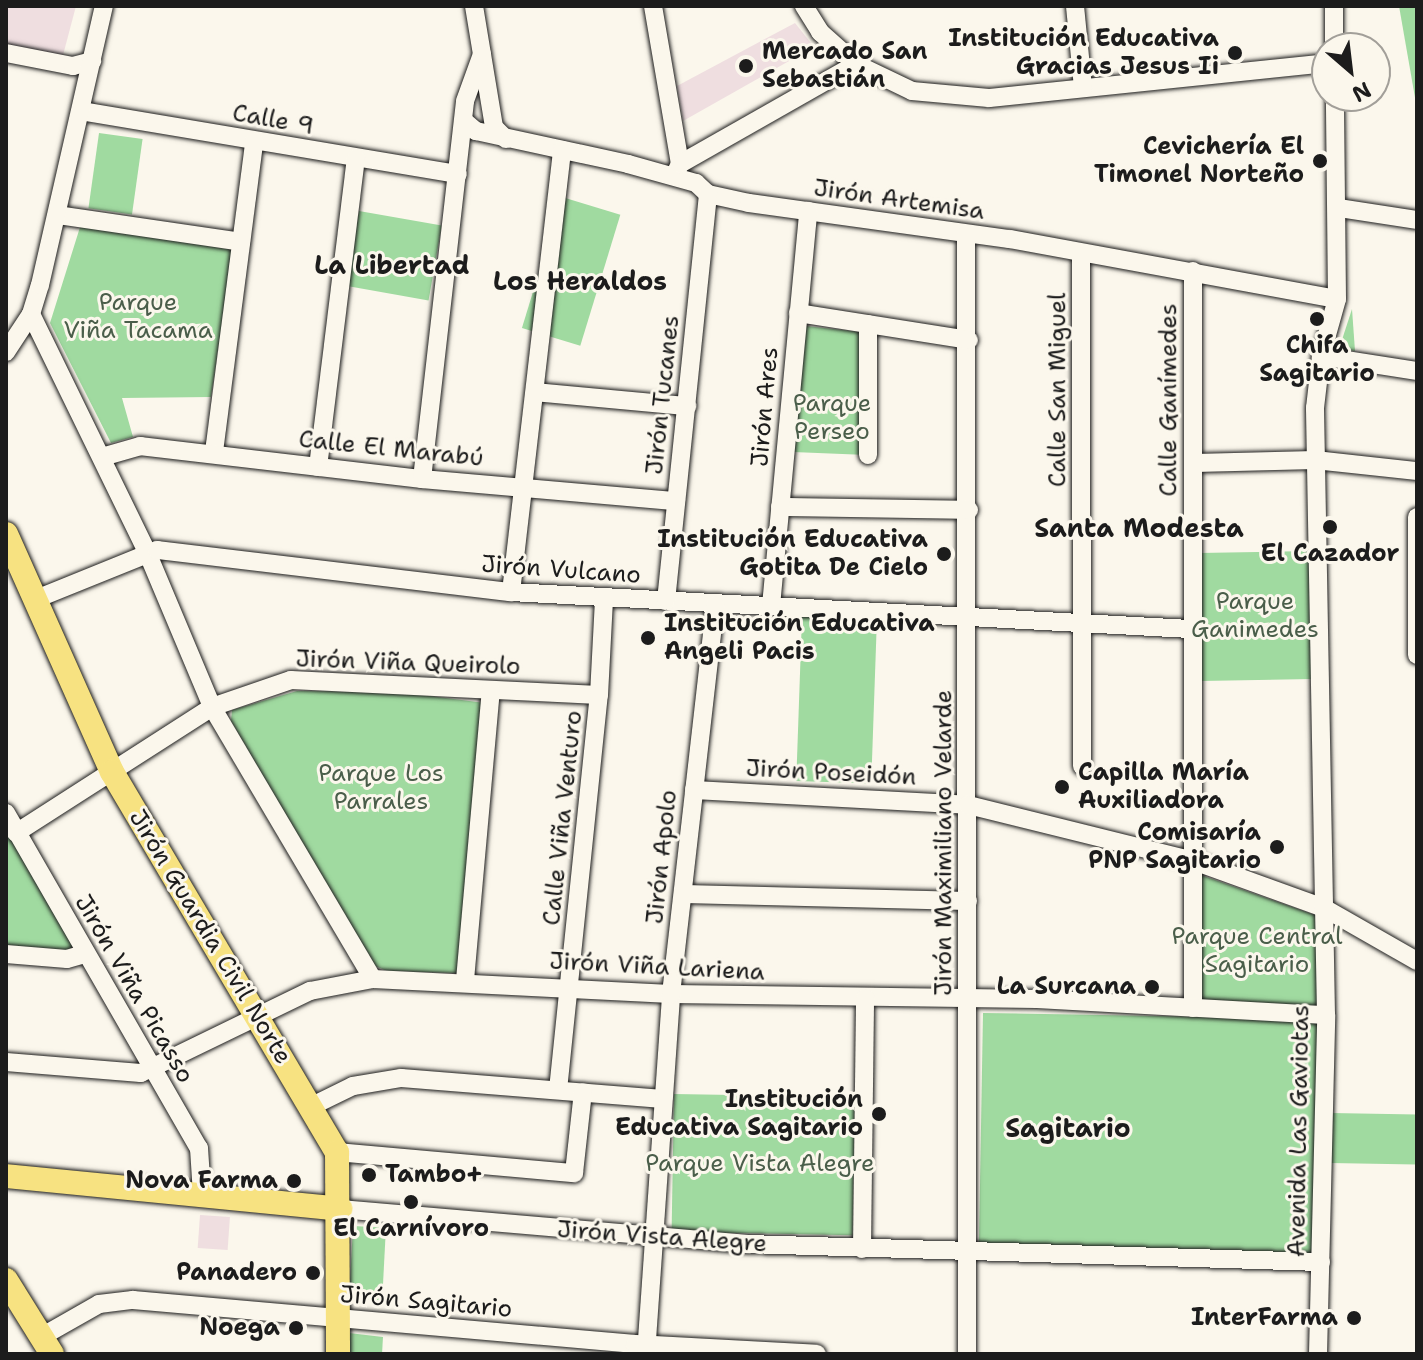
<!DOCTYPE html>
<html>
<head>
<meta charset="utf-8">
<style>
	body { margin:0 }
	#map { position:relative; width:1423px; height:1360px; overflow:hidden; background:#fbf7ec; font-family:"Shantell Sans",sans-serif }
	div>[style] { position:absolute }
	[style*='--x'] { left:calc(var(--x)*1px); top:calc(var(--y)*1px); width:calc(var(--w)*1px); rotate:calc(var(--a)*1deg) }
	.built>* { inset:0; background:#efdee0; transform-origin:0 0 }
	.green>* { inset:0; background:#a0daa0; transform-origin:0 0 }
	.roads { filter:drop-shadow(0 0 2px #1c1c1c) drop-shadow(0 0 2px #1c1c1c) }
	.minor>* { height:18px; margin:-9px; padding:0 9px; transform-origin:9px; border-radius:9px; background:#fbf7ec }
	.major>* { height:24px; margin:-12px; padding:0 12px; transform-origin:12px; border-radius:12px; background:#f7e281 }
	.dots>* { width:22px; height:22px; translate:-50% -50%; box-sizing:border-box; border:4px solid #fbf7ec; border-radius:50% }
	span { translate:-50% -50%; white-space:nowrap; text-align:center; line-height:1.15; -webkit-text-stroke:6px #fbf7ec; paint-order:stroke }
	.poi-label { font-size:24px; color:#1c1c1c; font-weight:700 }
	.right { translate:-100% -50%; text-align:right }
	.left { translate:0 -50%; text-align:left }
	.street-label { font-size:24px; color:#1c1c1c }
	.park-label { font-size:24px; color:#4a5e4a }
	.neighbourhood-label { font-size:26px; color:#1c1c1c; font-weight:700 }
	.frame { position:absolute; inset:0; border:8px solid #1c1c1c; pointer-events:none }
	.north { position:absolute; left:1311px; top:32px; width:80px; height:80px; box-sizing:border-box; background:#fbf7ec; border:2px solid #a29f99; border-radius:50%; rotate:152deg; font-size:22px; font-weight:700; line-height:32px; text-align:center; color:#1c1c1c }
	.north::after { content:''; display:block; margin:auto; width:28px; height:36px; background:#1c1c1c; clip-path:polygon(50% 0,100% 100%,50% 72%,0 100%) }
</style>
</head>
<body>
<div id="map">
	<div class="built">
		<div style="clip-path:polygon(6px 6px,76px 6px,62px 59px,6px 47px)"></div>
		<div style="clip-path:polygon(795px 23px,814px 47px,683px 121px,677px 86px)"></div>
		<div style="left:200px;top:1215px;width:30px;height:33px;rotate:4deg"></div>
	</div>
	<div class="green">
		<div style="clip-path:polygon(1399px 6px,1417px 6px,1417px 109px)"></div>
		<div style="left:99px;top:133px;width:44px;height:76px;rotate:8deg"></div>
		<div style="left:562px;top:197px;width:61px;height:137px;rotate:17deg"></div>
		<div style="left:359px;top:211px;width:84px;height:76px;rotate:10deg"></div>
		<div style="clip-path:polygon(81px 224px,233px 250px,211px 397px,122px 398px,133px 437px,111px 443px,50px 323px)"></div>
		<div style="clip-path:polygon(1352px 309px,1355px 351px,1339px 349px)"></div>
		<div style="clip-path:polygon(806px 326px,870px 333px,867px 455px,793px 452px)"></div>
		<div style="left:1310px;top:551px;width:128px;height:111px;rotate:89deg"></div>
		<div style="left:802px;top:616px;width:75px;height:165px;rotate:2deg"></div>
		<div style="clip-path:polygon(297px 691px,399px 692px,485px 703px,458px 973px,387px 971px,373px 965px,231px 721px,232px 710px)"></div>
		<div style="clip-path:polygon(6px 826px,73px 946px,67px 952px,6px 947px)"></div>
		<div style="clip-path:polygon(1201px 875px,1315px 915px,1320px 1007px,1202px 1002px)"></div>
		<div style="left:983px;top:1013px;width:337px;height:235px;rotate:1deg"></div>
		<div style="left:674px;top:1094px;width:181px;height:138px;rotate:1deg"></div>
		<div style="left:1331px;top:1113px;width:86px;height:50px;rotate:1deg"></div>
		<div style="left:353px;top:1226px;width:33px;height:73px;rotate:3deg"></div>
		<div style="clip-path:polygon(349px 1333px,383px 1337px,382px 1354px,349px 1354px)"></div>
	</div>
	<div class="roads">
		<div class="minor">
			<div style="--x:474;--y:6;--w:123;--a:80.6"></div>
			<div style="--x:494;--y:127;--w:17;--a:45"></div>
			<div style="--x:653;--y:6;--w:160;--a:80.3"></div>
			<div style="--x:680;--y:164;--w:9;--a:117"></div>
			<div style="--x:804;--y:6;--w:31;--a:58"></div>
			<div style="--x:820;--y:32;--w:48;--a:41.6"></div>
			<div style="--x:856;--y:64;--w:62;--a:25.7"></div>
			<div style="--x:912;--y:91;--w:77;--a:5.2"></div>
			<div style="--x:989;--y:98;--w:340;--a:-5.9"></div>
			<div style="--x:1075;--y:6;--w:82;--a:84.4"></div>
			<div style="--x:1334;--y:48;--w:42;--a:-90"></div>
			<div style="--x:6;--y:53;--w:68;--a:11"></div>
			<div style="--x:73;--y:66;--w:20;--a:-15"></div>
			<div style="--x:81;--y:111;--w:382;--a:9.5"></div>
			<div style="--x:464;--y:121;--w:16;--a:40"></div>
			<div style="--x:476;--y:131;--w:156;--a:12.2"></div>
			<div style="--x:628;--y:164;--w:71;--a:15.6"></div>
			<div style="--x:696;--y:183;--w:16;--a:43"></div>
			<div style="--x:708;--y:194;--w:42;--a:12.4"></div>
			<div style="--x:749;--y:203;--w:263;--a:7.9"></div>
			<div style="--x:1010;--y:239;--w:332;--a:10.4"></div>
			<div style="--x:680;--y:164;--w:202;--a:-29.6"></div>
			<div style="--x:1339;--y:208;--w:79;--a:8.7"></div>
			<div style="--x:57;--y:215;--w:186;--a:8.3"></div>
			<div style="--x:966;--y:235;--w:1119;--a:89.95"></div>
			<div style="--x:1081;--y:254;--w:512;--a:89.89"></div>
			<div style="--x:798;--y:313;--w:173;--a:9"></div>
			<div style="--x:31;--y:314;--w:265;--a:64"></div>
			<div style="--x:147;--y:552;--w:168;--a:67.2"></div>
			<div style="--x:212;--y:707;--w:316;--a:59.4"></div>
			<div style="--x:6;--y:352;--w:45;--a:-56.7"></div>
			<div style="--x:31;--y:314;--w:30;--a:-73"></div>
			<div style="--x:40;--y:285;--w:286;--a:-77.1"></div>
			<div style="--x:1321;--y:356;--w:97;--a:8.9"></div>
			<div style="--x:535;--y:392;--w:153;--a:5.3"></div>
			<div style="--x:214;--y:452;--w:313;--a:-82.6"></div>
			<div style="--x:868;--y:455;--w:131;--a:-90"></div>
			<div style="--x:102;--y:457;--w:40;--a:-16"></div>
			<div style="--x:140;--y:446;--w:284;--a:6.7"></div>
			<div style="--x:422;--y:479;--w:255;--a:5"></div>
			<div style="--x:1195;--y:463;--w:120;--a:-1.4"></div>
			<div style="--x:1315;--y:460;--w:103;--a:6.2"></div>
			<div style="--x:318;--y:467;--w:311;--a:-83"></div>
			<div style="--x:422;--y:479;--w:380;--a:-83.5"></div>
			<div style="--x:465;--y:101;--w:50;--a:-70.1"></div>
			<div style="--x:780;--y:507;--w:189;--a:0.9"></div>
			<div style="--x:1417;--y:517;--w:138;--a:90"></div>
			<div style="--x:511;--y:592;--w:445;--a:-83.4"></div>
			<div style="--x:36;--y:599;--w:131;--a:-22"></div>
			<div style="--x:157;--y:550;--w:356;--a:6.8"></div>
			<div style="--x:511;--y:592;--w:679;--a:3.12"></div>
			<div style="--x:666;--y:601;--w:409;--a:-84.1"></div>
			<div style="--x:771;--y:606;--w:397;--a:-84.6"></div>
			<div style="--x:694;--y:790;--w:274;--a:3.1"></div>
			<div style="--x:968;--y:805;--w:233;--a:13.9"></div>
			<div style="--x:1194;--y:861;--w:138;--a:19.9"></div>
			<div style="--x:1324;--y:908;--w:107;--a:29.7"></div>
			<div style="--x:6;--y:813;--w:387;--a:60.1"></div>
			<div style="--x:199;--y:1148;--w:46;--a:86.3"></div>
			<div style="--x:16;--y:833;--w:233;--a:-32.7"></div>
			<div style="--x:212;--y:707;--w:83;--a:-18.9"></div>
			<div style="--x:291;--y:680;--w:308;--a:2.8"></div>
			<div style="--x:683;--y:894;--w:285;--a:1.4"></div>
			<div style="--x:6;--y:954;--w:61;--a:4.7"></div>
			<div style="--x:67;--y:959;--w:19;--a:-16"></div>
			<div style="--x:465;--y:980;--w:291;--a:-84.9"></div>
			<div style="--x:1193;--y:1008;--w:737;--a:-90"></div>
			<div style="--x:6;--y:1062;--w:135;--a:4.7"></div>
			<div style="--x:141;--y:1073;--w:188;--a:-25.9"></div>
			<div style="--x:310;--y:991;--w:64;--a:-10.8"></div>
			<div style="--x:373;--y:979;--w:298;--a:2.9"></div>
			<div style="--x:671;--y:994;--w:366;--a:0.8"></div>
			<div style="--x:1037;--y:999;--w:289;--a:3.2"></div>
			<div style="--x:558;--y:1090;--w:397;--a:-84.1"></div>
			<div style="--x:599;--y:695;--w:97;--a:-87"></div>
			<div style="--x:310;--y:1107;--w:48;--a:-26"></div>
			<div style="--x:353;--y:1086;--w:49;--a:-9.5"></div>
			<div style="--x:401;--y:1078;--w:263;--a:4.6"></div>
			<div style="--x:337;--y:1152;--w:238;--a:5.1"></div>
			<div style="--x:574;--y:1173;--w:81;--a:-83.7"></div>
			<div style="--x:340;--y:1209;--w:409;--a:4.9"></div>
			<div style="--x:748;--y:1244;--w:573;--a:1.8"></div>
			<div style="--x:862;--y:1249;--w:251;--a:-89.3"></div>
			<div style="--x:41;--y:1337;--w:67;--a:-29.6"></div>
			<div style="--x:99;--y:1304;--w:34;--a:-7"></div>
			<div style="--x:133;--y:1300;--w:504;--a:5.01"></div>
			<div style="--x:635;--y:1344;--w:182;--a:3.1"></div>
			<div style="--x:646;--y:1354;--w:361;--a:-86"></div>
			<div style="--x:671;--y:994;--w:391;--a:-83.5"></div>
			<div style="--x:1318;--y:1354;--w:339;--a:-88.6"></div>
			<div style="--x:1326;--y:1015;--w:607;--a:-91.04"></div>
			<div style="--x:1315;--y:408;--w:52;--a:-83.4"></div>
			<div style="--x:1321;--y:356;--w:59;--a:-74.3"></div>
			<div style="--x:1337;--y:299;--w:203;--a:-90.6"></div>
		</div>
		<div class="major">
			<div style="--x:6;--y:534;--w:261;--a:66"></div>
			<div style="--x:112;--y:772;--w:442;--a:59.4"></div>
			<div style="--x:337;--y:1152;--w:202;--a:89.7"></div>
			<div style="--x:6;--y:1176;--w:336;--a:5.6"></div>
			<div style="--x:6;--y:1280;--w:87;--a:58.1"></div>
		</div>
	</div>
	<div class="dots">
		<div style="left:1235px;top:53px;background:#1c1c1c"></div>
		<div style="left:746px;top:66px;background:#1c1c1c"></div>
		<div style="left:1320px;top:161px;background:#1c1c1c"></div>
		<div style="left:1317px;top:319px;background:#1c1c1c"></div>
		<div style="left:1330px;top:527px;background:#1c1c1c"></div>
		<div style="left:944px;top:554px;background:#1c1c1c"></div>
		<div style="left:648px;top:638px;background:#1c1c1c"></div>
		<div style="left:1062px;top:787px;background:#1c1c1c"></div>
		<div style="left:1277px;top:847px;background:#1c1c1c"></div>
		<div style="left:1152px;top:987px;background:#1c1c1c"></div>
		<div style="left:879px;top:1114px;background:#1c1c1c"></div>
		<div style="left:369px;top:1175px;background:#1c1c1c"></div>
		<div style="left:294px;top:1181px;background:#1c1c1c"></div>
		<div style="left:411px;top:1202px;background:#1c1c1c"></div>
		<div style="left:313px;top:1273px;background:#1c1c1c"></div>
		<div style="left:1354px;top:1318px;background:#1c1c1c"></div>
		<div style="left:296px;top:1328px;background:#1c1c1c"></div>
	</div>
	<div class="poi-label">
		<span class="right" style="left:1219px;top:53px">Institución Educativa<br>Gracias Jesus Ii</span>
		<span class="left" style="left:762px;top:66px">Mercado San<br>Sebastián</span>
		<span class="right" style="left:1304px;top:161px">Cevichería El<br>Timonel Norteño</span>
		<span style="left:1317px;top:360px">Chifa<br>Sagitario</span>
		<span class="right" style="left:928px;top:554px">Institución Educativa<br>Gotita De Cielo</span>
		<span style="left:1330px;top:554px">El Cazador</span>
		<span class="left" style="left:664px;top:638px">Institución Educativa<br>Angeli Pacis</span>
		<span class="left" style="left:1078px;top:787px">Capilla María<br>Auxiliadora</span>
		<span class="right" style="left:1261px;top:847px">Comisaría<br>PNP Sagitario</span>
		<span class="right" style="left:1136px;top:987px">La Surcana</span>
		<span class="right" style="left:863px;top:1114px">Institución<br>Educativa Sagitario</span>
		<span class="left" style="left:385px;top:1175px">Tambo+</span>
		<span class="right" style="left:278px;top:1181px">Nova Farma</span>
		<span style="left:411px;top:1229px">El Carnívoro</span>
		<span class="right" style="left:297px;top:1273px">Panadero</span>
		<span class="right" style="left:1338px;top:1318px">InterFarma</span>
		<span class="right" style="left:280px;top:1328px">Noega</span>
	</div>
	<div class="street-label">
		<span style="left:273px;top:120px;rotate:10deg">Calle 9</span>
		<span style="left:899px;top:200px;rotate:8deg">Jirón Artemisa</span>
		<span style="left:1058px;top:390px;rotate:-90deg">Calle San Miguel</span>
		<span style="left:663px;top:395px;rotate:-84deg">Jirón Tucanes</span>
		<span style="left:1169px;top:400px;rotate:-90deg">Calle Ganímedes</span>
		<span style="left:765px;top:407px;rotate:-85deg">Jirón Ares</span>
		<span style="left:391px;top:449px;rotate:6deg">Calle El Marabú</span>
		<span style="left:561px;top:570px;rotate:4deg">Jirón Vulcano</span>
		<span style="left:408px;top:663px;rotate:2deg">Jirón Viña Queirolo</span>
		<span style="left:831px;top:773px;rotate:3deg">Jirón Poseidón</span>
		<span style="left:563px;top:818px;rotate:-84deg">Calle Viña Venturo</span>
		<span style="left:944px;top:843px;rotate:-90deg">Jirón Maximiliano Velarde</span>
		<span style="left:662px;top:857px;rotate:-84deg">Jirón Apolo</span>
		<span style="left:210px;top:937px;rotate:59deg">Jirón Guardia Civil Norte</span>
		<span style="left:657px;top:967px;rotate:3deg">Jirón Viña Lariena</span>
		<span style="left:134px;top:989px;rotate:60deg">Jirón Viña Picasso</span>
		<span style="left:1299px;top:1131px;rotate:-89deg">Avenida Las Gaviotas</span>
		<span style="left:662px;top:1237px;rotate:4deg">Jirón Vista Alegre</span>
		<span style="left:426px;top:1302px;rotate:5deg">Jirón Sagitario</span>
	</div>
	<div class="park-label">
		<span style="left:138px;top:317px">Parque<br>Viña Tacama</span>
		<span style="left:832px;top:418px">Parque<br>Perseo</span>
		<span style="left:1255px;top:616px">Parque<br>Ganimedes</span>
		<span style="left:381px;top:788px">Parque Los<br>Parrales</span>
		<span style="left:1257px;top:951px">Parque Central<br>Sagitario</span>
		<span style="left:760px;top:1164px">Parque Vista Alegre</span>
	</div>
	<div class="neighbourhood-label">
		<span style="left:392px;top:265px">La Libertad</span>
		<span style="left:580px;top:281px">Los Heraldos</span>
		<span style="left:1139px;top:528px">Santa Modesta</span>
		<span style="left:1068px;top:1128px">Sagitario</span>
	</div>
	<div class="frame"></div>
	<div class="north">N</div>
</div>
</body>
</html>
